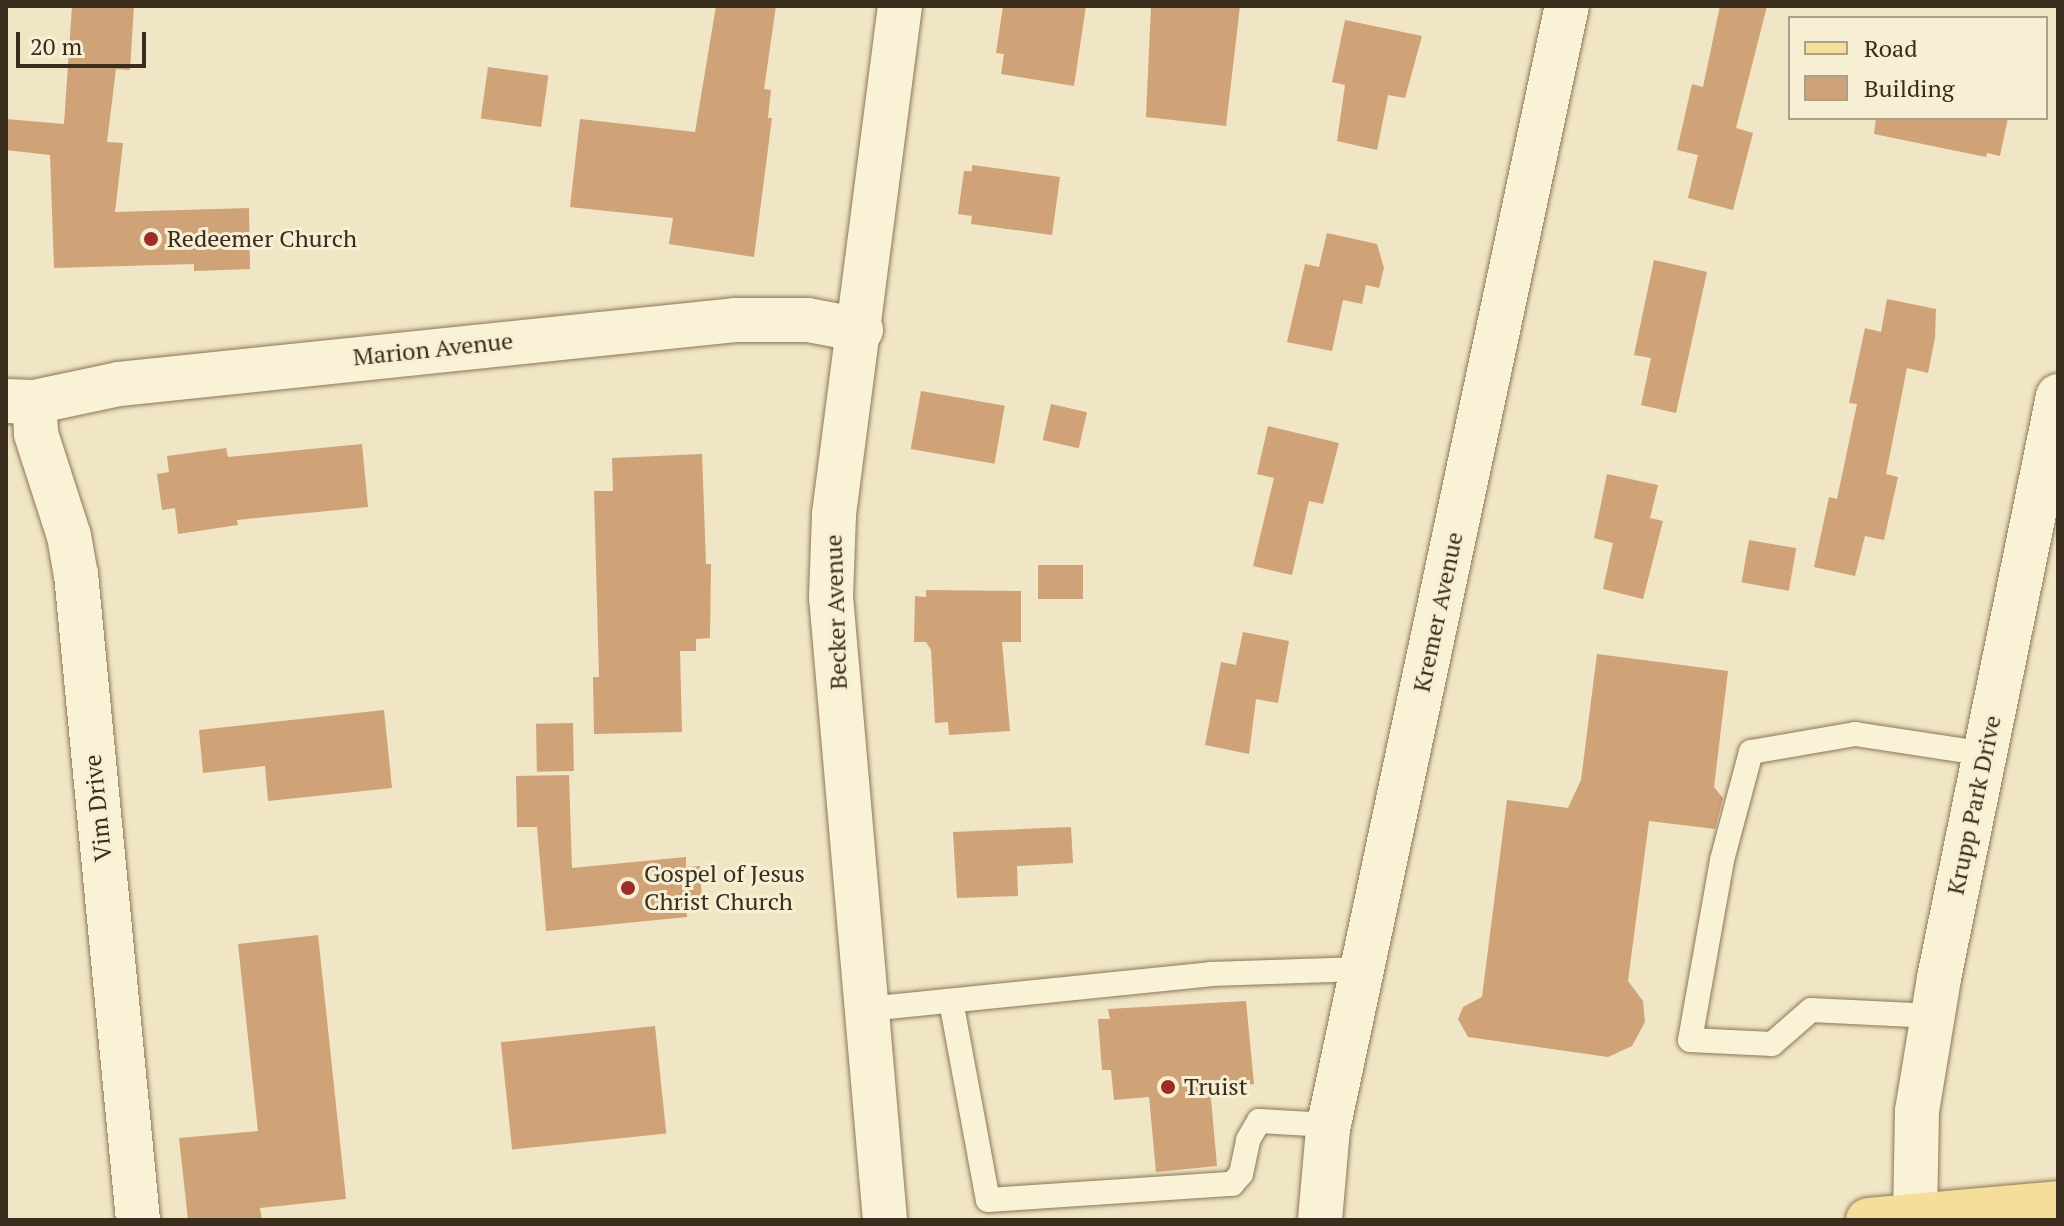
<!DOCTYPE html>
<html>
<head>
<meta charset="utf-8">
<style>
	body { margin:0 }
	#map { position:relative; width:2064px; height:1226px; overflow:hidden; background:#f0e5c4; font-family:"PT Serif",serif }
	div>[style] { position:absolute }
	[style*='--x'] { left:calc(var(--x)*1px); top:calc(var(--y)*1px); width:calc(var(--w)*1px); rotate:calc(var(--a)*1deg) }
	.building>* { inset:0; background:#cfa278; transform-origin:0 0 }
	.roads { filter:drop-shadow(0 0 2px #8b7759) drop-shadow(0 0 2px #8b7759) }
	.lane>* { height:24px; margin:-12px; padding:0 12px; transform-origin:12px; border-radius:12px; background:#faf2d7 }
	.street>* { height:44px; margin:-22px; padding:0 22px; transform-origin:22px; border-radius:22px; background:#faf2d7 }
	.primary>* { height:44px; margin:-22px; padding:0 22px; transform-origin:22px; border-radius:22px; background:#f4de9a }
	.dots>* { width:22px; height:22px; translate:-50% -50%; box-sizing:border-box; border:4px solid #f7efd3; border-radius:50% }
	span { translate:-50% -50%; white-space:nowrap; text-align:center; line-height:1.15; -webkit-text-stroke:6px #f7efd3; paint-order:stroke }
	.poi-label { font-size:24px; color:#3a2d1e }
	.left { translate:0 -50%; text-align:left }
	.street-label { font-size:24px; color:#3a2d1e }
	.frame { position:absolute; inset:0; border:8px solid #3a2d1e; pointer-events:none }
	.legend { position:absolute; left:1788px; top:16px; width:260px; height:104px; box-sizing:border-box; background:#f7efd3; border:2px solid #aba18b; margin:0; padding:10px 14px; list-style:none; font-size:24px; color:#3a2d1e }
	.legend li { display:flex; align-items:center; gap:16px; height:40px }
	.legend b { width:40px; border:2px solid #aba18b }
	.scale { position:absolute; left:16px; top:32px; width:130px; height:36px; box-sizing:border-box; border:4px solid #3a2d1e; border-top:0; padding-left:10px; font-size:24px; line-height:28px; white-space:nowrap; color:#3a2d1e; -webkit-text-stroke:6px #f7efd3; paint-order:stroke }
</style>
</head>
<body>
<div id="map">
	<div class="building">
		<div style="clip-path:polygon(72px 6px,134px 6px,130px 70px,116px 69px,107px 142px,123px 143px,115px 212px,249px 208px,250px 269px,194px 271px,194px 264px,54px 268px,50px 155px,6px 150px,6px 119px,64px 124px)"></div>
		<div style="clip-path:polygon(716px 6px,776px 6px,764px 89px,771px 90px,768px 118px,772px 118px,754px 257px,669px 244px,673px 218px,570px 207px,580px 119px,695px 132px)"></div>
		<div style="clip-path:polygon(1003px 6px,1086px 6px,1074px 86px,1001px 74px,1004px 54px,996px 53px)"></div>
		<div style="clip-path:polygon(1151px 6px,1240px 6px,1226px 126px,1146px 117px)"></div>
		<div style="clip-path:polygon(1720px 6px,1767px 6px,1736px 128px,1753px 133px,1733px 210px,1688px 198px,1698px 155px,1677px 150px,1692px 84px,1703px 87px)"></div>
		<div style="clip-path:polygon(1345px 20px,1422px 36px,1405px 98px,1388px 95px,1377px 150px,1337px 141px,1345px 85px,1332px 82px)"></div>
		<div style="left:488px;top:67px;width:61px;height:52px;rotate:8deg"></div>
		<div style="clip-path:polygon(1876px 118px,2008px 118px,2000px 156px,1987px 153px,1986px 157px,1874px 134px)"></div>
		<div style="clip-path:polygon(972px 165px,1060px 177px,1052px 235px,971px 224px,972px 216px,958px 214px,964px 171px,972px 171px)"></div>
		<div style="clip-path:polygon(1327px 233px,1377px 244px,1384px 268px,1379px 288px,1366px 285px,1362px 304px,1343px 300px,1332px 351px,1287px 342px,1305px 264px,1319px 267px)"></div>
		<div style="clip-path:polygon(1654px 260px,1707px 272px,1676px 413px,1641px 405px,1651px 358px,1634px 355px)"></div>
		<div style="clip-path:polygon(1887px 299px,1936px 309px,1935px 338px,1928px 373px,1907px 368px,1886px 474px,1898px 477px,1884px 540px,1865px 536px,1855px 576px,1814px 567px,1829px 497px,1837px 499px,1857px 404px,1849px 403px,1865px 328px,1881px 332px)"></div>
		<div style="left:921px;top:391px;width:85px;height:59px;rotate:10deg"></div>
		<div style="left:1051px;top:404px;width:37px;height:37px;rotate:13deg"></div>
		<div style="clip-path:polygon(1268px 426px,1339px 443px,1323px 504px,1309px 501px,1292px 575px,1253px 566px,1274px 478px,1257px 474px)"></div>
		<div style="clip-path:polygon(362px 444px,368px 507px,237px 520px,238px 525px,178px 534px,175px 508px,162px 510px,157px 474px,169px 472px,167px 456px,226px 448px,228px 457px)"></div>
		<div style="clip-path:polygon(702px 454px,706px 564px,711px 564px,710px 638px,696px 639px,696px 651px,680px 651px,682px 732px,594px 734px,593px 677px,599px 677px,594px 491px,613px 491px,612px 458px)"></div>
		<div style="clip-path:polygon(1607px 474px,1658px 485px,1650px 518px,1663px 521px,1643px 599px,1603px 589px,1613px 543px,1594px 538px)"></div>
		<div style="left:1749px;top:540px;width:48px;height:43px;rotate:10deg"></div>
		<div style="left:1083px;top:565px;width:34px;height:45px;rotate:90deg"></div>
		<div style="clip-path:polygon(926px 590px,1021px 591px,1021px 642px,1002px 642px,1010px 731px,949px 735px,948px 722px,935px 723px,931px 650px,926px 642px,914px 642px,915px 596px,926px 597px)"></div>
		<div style="clip-path:polygon(1243px 632px,1289px 641px,1278px 703px,1256px 699px,1249px 754px,1205px 745px,1221px 662px,1236px 665px)"></div>
		<div style="clip-path:polygon(1597px 654px,1728px 671px,1714px 787px,1723px 798px,1715px 829px,1649px 821px,1628px 981px,1643px 1001px,1645px 1022px,1632px 1046px,1608px 1057px,1468px 1037px,1458px 1019px,1463px 1007px,1482px 997px,1507px 800px,1568px 808px,1581px 780px)"></div>
		<div style="clip-path:polygon(384px 710px,392px 788px,268px 801px,265px 766px,203px 773px,199px 730px)"></div>
		<div style="left:573px;top:723px;width:48px;height:37px;rotate:89deg"></div>
		<div style="clip-path:polygon(569px 775px,572px 868px,686px 857px,686px 867px,700px 866px,702px 904px,686px 906px,687px 917px,546px 931px,537px 827px,517px 827px,516px 776px)"></div>
		<div style="clip-path:polygon(1071px 827px,1073px 863px,1017px 866px,1018px 896px,957px 898px,953px 832px)"></div>
		<div style="clip-path:polygon(318px 935px,346px 1199px,260px 1208px,262px 1220px,188px 1220px,179px 1138px,258px 1131px,238px 944px)"></div>
		<div style="clip-path:polygon(1246px 1001px,1254px 1084px,1210px 1088px,1217px 1166px,1156px 1172px,1149px 1097px,1114px 1100px,1111px 1070px,1102px 1070px,1098px 1019px,1110px 1019px,1108px 1009px)"></div>
		<div style="left:655px;top:1026px;width:108px;height:155px;rotate:84deg"></div>
	</div>
	<div class="roads">
		<div class="lane">
			<div style="--x:951;--y:1001;--w:202;--a:79.5"></div>
			<div style="--x:988;--y:1200;--w:245;--a:-3.8"></div>
			<div style="--x:1232;--y:1184;--w:13;--a:-48"></div>
			<div style="--x:1241;--y:1174;--w:35;--a:-78"></div>
			<div style="--x:1248;--y:1140;--w:22;--a:-60"></div>
			<div style="--x:1259;--y:1121;--w:70;--a:3.3"></div>
			<div style="--x:868;--y:1009;--w:344;--a:-5.8"></div>
			<div style="--x:1210;--y:974;--w:152;--a:-1.9"></div>
			<div style="--x:1933;--y:1016;--w:122;--a:-177.2"></div>
			<div style="--x:1811;--y:1010;--w:52;--a:138.9"></div>
			<div style="--x:1772;--y:1044;--w:82;--a:-177.2"></div>
			<div style="--x:1690;--y:1040;--w:183;--a:-79.9"></div>
			<div style="--x:1722;--y:860;--w:112;--a:-75"></div>
			<div style="--x:1751;--y:752;--w:106;--a:-9.8"></div>
			<div style="--x:1855;--y:734;--w:132;--a:8.7"></div>
		</div>
		<div class="street">
			<div style="--x:6;--y:401;--w:28;--a:2"></div>
			<div style="--x:34;--y:402;--w:87;--a:-12"></div>
			<div style="--x:119;--y:384;--w:619;--a:-5.93"></div>
			<div style="--x:735;--y:320;--w:73;--a:0"></div>
			<div style="--x:808;--y:320;--w:54;--a:10.7"></div>
			<div style="--x:34;--y:402;--w:32;--a:86"></div>
			<div style="--x:36;--y:434;--w:107;--a:72.1"></div>
			<div style="--x:69;--y:536;--w:39;--a:80"></div>
			<div style="--x:76;--y:574;--w:649;--a:84.52"></div>
			<div style="--x:1915;--y:1216;--w:105;--a:-88.9"></div>
			<div style="--x:1917;--y:1111;--w:135;--a:-80.6"></div>
			<div style="--x:1939;--y:978;--w:594;--a:-78.44"></div>
			<div style="--x:885;--y:1220;--w:625;--a:-94.95"></div>
			<div style="--x:831;--y:597;--w:83;--a:-87.9"></div>
			<div style="--x:834;--y:514;--w:512;--a:-82.6"></div>
			<div style="--x:1320;--y:1220;--w:91;--a:-85"></div>
			<div style="--x:1328;--y:1129;--w:1148;--a:-77.99"></div>
		</div>
		<div class="primary">
			<div style="--x:1868;--y:1220;--w:191;--a:-5.1"></div>
		</div>
	</div>
	<div class="dots">
		<div style="left:151px;top:239px;background:#9c2e27"></div>
		<div style="left:628px;top:888px;background:#9c2e27"></div>
		<div style="left:1168px;top:1087px;background:#9c2e27"></div>
	</div>
	<div class="poi-label">
		<span class="left" style="left:167px;top:239px">Redeemer Church</span>
		<span class="left" style="left:644px;top:888px">Gospel of Jesus<br>Christ Church</span>
		<span class="left" style="left:1184px;top:1087px">Truist</span>
	</div>
	<div class="street-label">
		<span style="left:433px;top:349px;rotate:-6deg">Marion Avenue</span>
		<span style="left:836px;top:612px;rotate:-92deg">Becker Avenue</span>
		<span style="left:1438px;top:612px;rotate:-78deg">Kremer Avenue</span>
		<span style="left:1974px;top:805px;rotate:-78deg">Krupp Park Drive</span>
		<span style="left:98px;top:808px;rotate:-96deg">Vim Drive</span>
	</div>
	<div class="frame"></div>
	<ul class="legend">
	<li><b style="height:10px;background:#f4de9a"></b>Road</li>
	<li><b style="height:22px;background:#cfa278"></b>Building</li>
	</ul>
	<div class="scale">20 m</div>
</div>
</body>
</html>
